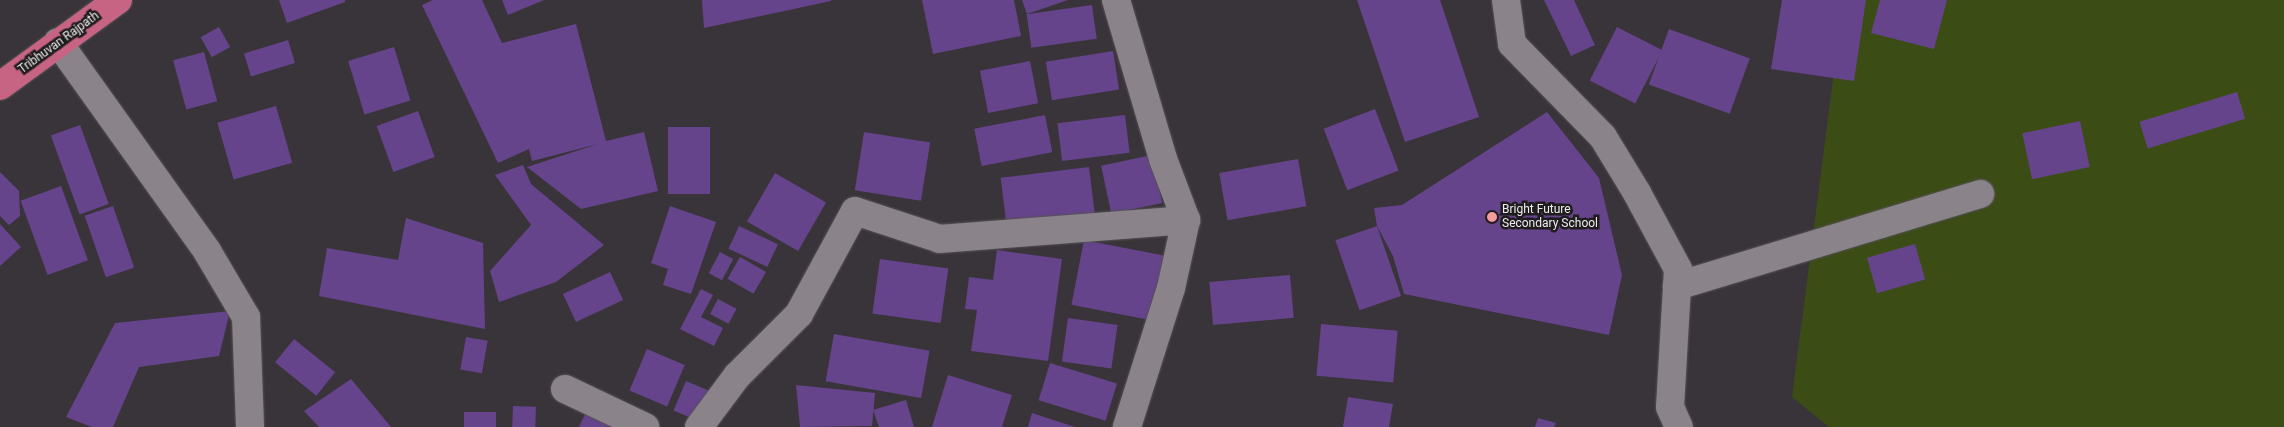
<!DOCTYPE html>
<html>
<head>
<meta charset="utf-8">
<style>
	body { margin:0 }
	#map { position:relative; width:2284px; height:427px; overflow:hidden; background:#393439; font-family:Roboto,sans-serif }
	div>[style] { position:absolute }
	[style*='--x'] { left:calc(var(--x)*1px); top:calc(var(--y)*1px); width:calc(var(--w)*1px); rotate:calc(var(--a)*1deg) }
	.green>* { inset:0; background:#3b4c15 }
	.building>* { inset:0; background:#65448b; transform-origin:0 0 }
	.roads { filter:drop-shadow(0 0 1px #565156) drop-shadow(0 0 1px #565156) }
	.street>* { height:28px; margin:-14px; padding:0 14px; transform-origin:14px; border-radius:14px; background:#8a848a }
	.highway>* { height:28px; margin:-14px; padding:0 14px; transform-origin:14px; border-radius:14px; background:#c76483 }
	.dots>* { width:14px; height:14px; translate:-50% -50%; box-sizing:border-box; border:2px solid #1f1c1e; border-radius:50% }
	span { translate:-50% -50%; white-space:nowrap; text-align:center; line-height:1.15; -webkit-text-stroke:5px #1f1c1e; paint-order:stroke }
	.street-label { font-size:12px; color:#eeebee }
	.poi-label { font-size:12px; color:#eeebee }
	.left { translate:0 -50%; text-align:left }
</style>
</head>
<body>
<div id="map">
	<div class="green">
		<div style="clip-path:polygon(1825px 0,2284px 0,2284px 427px,1829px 427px,1792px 397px,1839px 33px)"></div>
	</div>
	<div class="building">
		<div style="clip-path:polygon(279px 0,345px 0,345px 2px,287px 23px)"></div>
		<div style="clip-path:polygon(433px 0,482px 0,502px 43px,576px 24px,606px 141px,644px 132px,658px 191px,581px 209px,527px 167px,598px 144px,532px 161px,529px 149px,498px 163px,422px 5px)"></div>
		<div style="clip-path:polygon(502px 0,544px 0,508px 15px)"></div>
		<div style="clip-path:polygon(702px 0,831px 0,831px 1px,704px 28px)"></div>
		<div style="clip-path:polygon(922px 0,1014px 0,1021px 36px,933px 54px)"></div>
		<div style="clip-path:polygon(1022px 0,1068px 0,1027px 14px)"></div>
		<div style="clip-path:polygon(1357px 0,1440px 0,1479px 117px,1405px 142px)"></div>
		<div style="clip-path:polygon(1544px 0,1574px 0,1595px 45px,1571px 56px)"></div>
		<div style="clip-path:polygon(1782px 0,1866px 0,1854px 81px,1771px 69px)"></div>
		<div style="clip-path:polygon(1880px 0,1947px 0,1934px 49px,1871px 33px)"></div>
		<div style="left:1092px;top:5px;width:34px;height:66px;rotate:82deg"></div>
		<div style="left:219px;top:27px;width:23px;height:21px;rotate:61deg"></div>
		<div style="left:1617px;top:27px;width:51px;height:60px;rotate:27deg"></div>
		<div style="left:1669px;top:29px;width:86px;height:59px;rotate:20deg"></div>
		<div style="left:288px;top:40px;width:24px;height:46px;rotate:73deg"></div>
		<div style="left:394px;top:47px;width:56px;height:48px;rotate:73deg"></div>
		<div style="left:1113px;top:51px;width:39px;height:68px;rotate:81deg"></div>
		<div style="left:204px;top:52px;width:51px;height:32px;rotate:75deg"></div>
		<div style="left:1030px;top:61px;width:43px;height:51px;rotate:79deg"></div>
		<div style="left:2237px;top:92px;width:28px;height:102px;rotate:73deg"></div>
		<div style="left:276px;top:106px;width:59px;height:61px;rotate:74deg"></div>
		<div style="left:1375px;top:109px;width:66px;height:55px;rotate:69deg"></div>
		<div style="left:418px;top:111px;width:49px;height:44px;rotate:70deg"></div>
		<div style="clip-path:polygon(1547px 112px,1599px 178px,1622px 275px,1609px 335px,1404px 294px,1393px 256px,1377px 226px,1374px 208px,1402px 205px)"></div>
		<div style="left:1045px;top:115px;width:38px;height:72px;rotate:79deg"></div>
		<div style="left:1125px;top:115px;width:38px;height:68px;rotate:83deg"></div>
		<div style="left:2080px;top:121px;width:47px;height:59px;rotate:78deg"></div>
		<div style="left:80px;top:125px;width:84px;height:31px;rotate:70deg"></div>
		<div style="left:710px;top:127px;width:67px;height:42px;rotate:90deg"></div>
		<div style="left:864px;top:132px;width:67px;height:59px;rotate:9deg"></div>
		<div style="left:1152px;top:155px;width:49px;height:52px;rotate:78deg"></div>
		<div style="left:1298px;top:159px;width:48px;height:80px;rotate:80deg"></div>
		<div style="clip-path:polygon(523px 165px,531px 184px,604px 245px,556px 282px,499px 302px,490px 271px,531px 225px,495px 175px)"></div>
		<div style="left:1089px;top:167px;width:50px;height:89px;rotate:83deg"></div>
		<div style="clip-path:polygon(0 172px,19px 191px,20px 216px,9px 225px,0 216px)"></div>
		<div style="left:775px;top:173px;width:59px;height:56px;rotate:30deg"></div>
		<div style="left:61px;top:186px;width:79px;height:43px;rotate:70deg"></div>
		<div style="left:113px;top:206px;width:65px;height:30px;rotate:71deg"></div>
		<div style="clip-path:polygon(670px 206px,716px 222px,691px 294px,663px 285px,668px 269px,651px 263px)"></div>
		<div style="clip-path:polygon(406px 218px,483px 243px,485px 329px,319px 296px,327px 248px,398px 260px)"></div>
		<div style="clip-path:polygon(0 224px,21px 247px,0 266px)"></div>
		<div style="left:739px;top:226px;width:43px;height:25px;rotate:25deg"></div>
		<div style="left:1377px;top:226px;width:74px;height:44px;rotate:71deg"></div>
		<div style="left:1084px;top:240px;width:81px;height:66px;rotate:11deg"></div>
		<div style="left:1915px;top:244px;width:37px;height:50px;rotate:74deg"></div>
		<div style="clip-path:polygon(997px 250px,1062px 259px,1048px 361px,971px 351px,977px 310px,965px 309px,969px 277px,993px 280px)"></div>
		<div style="left:720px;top:252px;width:15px;height:24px;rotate:28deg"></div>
		<div style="left:740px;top:257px;width:30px;height:25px;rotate:30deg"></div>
		<div style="left:880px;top:259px;width:69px;height:55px;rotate:8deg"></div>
		<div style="left:610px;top:272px;width:31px;height:52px;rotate:65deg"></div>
		<div style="left:1290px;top:275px;width:43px;height:81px;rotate:85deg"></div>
		<div style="clip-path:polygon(701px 289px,713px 295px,701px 317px,723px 328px,714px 346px,680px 329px)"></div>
		<div style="left:718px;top:299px;width:21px;height:17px;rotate:28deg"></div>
		<div style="clip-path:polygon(230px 311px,219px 356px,139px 367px,113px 427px,92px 427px,66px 417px,115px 323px)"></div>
		<div style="left:1068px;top:318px;width:50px;height:44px;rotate:8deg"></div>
		<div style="left:1321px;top:324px;width:77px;height:52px;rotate:5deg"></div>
		<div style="left:834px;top:334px;width:97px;height:48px;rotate:10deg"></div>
		<div style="left:466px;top:337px;width:22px;height:33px;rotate:10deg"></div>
		<div style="left:294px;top:339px;width:53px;height:30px;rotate:39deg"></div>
		<div style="left:647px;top:349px;width:41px;height:45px;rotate:23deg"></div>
		<div style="left:1050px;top:363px;width:70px;height:39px;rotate:17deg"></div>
		<div style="clip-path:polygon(948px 375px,1012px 395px,1002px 427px,932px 427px)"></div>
		<div style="clip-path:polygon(351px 379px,391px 427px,319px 427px,304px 411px)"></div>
		<div style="left:686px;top:381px;width:25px;height:32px;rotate:23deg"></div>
		<div style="clip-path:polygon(796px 385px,875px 393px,872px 426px,800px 427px)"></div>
		<div style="clip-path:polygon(1348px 397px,1393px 404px,1389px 427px,1343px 427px)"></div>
		<div style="clip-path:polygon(906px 400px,914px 427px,879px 427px,873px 410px)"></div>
		<div style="left:513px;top:406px;width:23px;height:21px;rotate:2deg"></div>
		<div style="clip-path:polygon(589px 406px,631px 427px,579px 427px)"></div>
		<div style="left:496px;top:412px;width:15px;height:32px;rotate:90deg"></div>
		<div style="clip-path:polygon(1032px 413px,1075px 427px,1028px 427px)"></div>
		<div style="clip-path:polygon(1538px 418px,1556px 423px,1554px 427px,1535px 427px)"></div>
	</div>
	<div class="roads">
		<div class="street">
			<div style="--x:1116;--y:0;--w:166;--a:73.5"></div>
			<div style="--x:1163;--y:159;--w:65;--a:69.3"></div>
			<div style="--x:1186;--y:220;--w:70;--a:102.4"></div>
			<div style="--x:1171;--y:288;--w:146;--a:107.6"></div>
			<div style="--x:1506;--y:0;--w:44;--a:82.2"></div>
			<div style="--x:1512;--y:44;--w:130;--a:45.6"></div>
			<div style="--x:1603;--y:137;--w:66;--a:58.7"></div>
			<div style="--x:1637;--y:193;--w:86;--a:61.7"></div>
			<div style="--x:1678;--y:269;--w:138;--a:93.3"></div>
			<div style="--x:1670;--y:407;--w:22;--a:66"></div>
			<div style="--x:58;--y:42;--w:257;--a:54.5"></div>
			<div style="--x:207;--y:251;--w:77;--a:59.4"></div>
			<div style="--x:246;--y:317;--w:110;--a:87.9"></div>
			<div style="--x:1677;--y:286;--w:317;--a:-16.9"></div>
			<div style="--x:565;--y:389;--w:89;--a:25.4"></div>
			<div style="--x:699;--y:427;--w:64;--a:-53.3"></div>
			<div style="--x:737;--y:376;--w:88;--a:-45"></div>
			<div style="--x:799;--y:314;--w:117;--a:-61.5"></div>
			<div style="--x:855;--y:211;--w:89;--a:18.2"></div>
			<div style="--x:940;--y:239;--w:247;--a:-4.4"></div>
		</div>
		<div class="highway">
			<div style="--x:0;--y:86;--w:146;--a:-36.1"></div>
		</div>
	</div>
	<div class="dots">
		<div style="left:1492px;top:217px;background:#f59b99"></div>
	</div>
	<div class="street-label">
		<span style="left:59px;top:43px;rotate:-36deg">Tribhuvan Rajpath</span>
	</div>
	<div class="poi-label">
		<span class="left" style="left:1502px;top:217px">Bright Future<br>Secondary School</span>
	</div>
</div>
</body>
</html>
